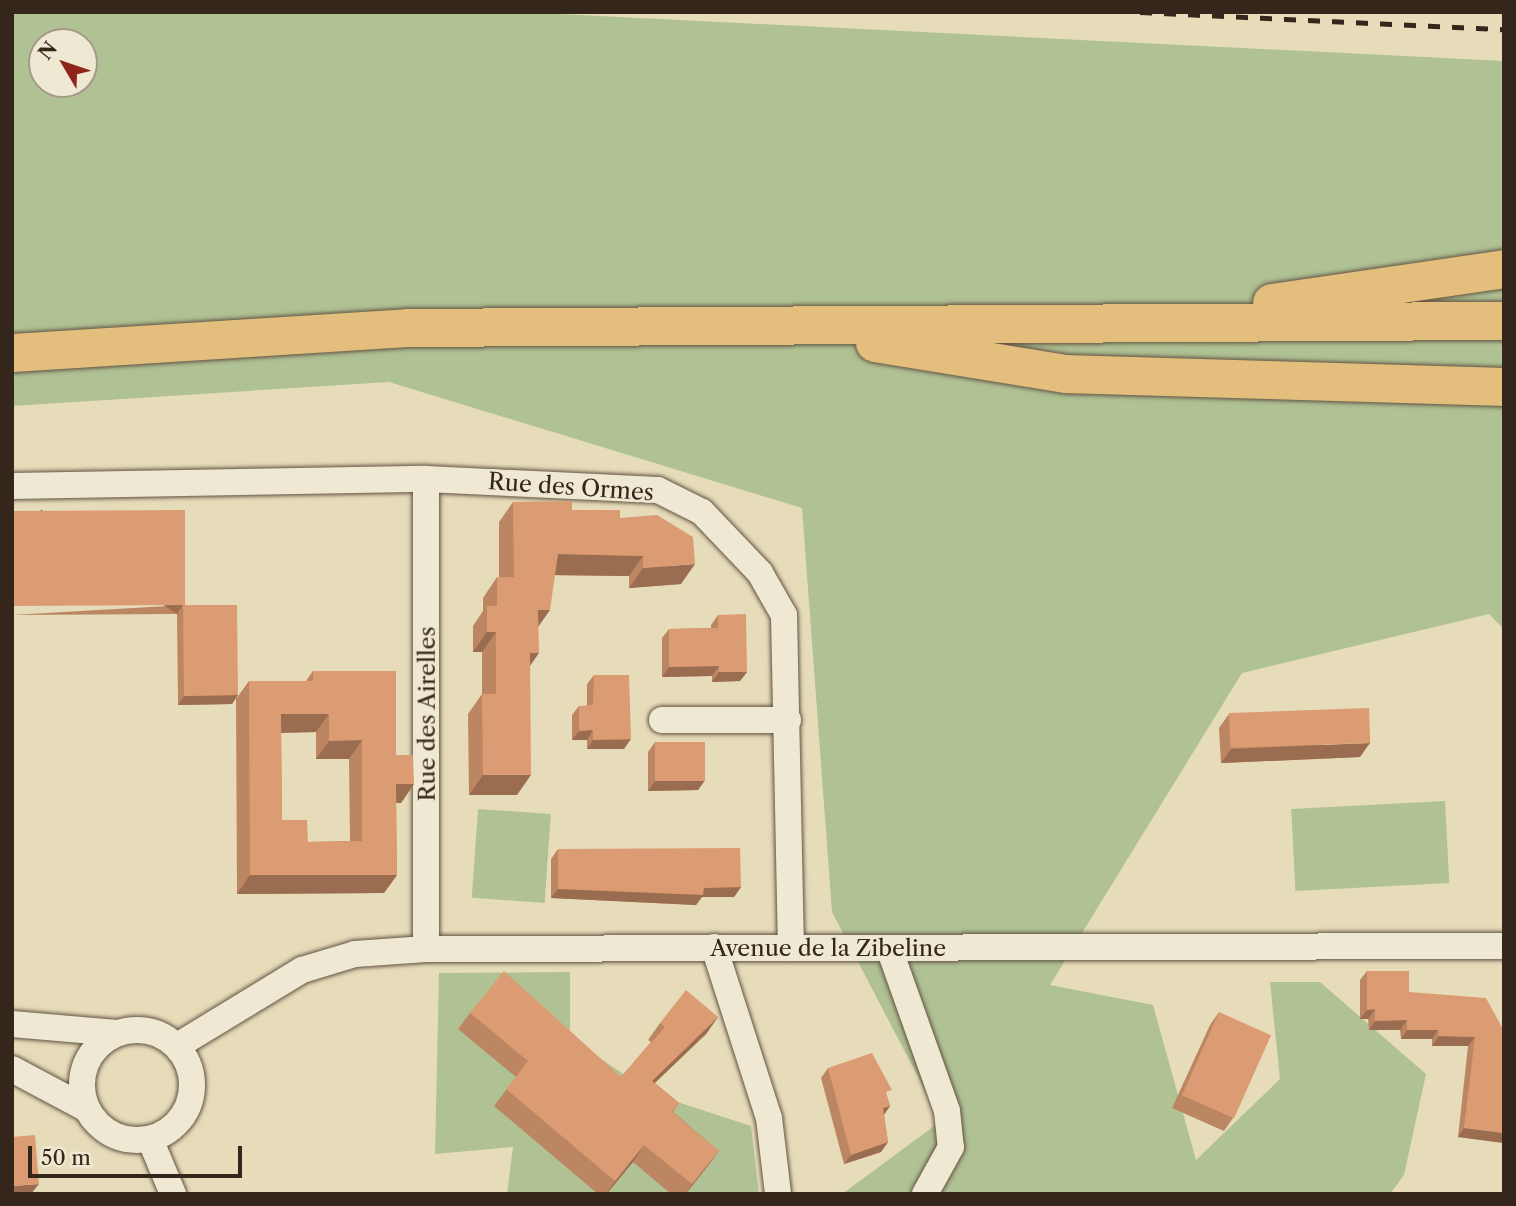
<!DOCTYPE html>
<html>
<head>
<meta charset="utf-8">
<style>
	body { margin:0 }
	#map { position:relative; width:1516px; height:1206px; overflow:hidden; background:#e7dcba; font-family:"Libre Caslon Text",serif }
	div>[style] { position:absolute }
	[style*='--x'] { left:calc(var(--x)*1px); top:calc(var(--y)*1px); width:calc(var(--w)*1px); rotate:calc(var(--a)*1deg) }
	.green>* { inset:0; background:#b0c294; transform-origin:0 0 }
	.roads { filter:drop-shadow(0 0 2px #625444) drop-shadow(0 0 2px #625444) }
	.street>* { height:26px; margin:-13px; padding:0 13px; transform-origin:13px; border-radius:13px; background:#efe8d2 }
	.street>.ring { margin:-13px; padding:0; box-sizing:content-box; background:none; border:26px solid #efe8d2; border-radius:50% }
	.primary>* { height:38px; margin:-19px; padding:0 19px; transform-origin:19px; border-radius:19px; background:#e4be7d }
	.rail>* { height:5px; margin-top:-2.5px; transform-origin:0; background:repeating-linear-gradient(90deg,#35261c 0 12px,transparent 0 24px) }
	.wall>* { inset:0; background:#bd8663 }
	.shaded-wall>* { inset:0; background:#9a6d50; transform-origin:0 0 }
	.building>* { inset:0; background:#dc9c73; transform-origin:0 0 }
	span { translate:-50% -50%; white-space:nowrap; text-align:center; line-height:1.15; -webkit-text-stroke:5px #efe8d2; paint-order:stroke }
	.street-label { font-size:23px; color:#35261c }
	.frame { position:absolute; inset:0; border:14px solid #35261c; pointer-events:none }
	.north { position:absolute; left:28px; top:28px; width:70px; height:70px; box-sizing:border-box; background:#efe8d2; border:2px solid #a59a89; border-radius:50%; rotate:309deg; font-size:19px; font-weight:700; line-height:28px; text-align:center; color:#35261c }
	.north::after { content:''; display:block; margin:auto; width:24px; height:32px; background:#8f2418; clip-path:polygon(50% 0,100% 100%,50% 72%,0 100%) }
	.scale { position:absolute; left:28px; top:1146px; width:214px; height:32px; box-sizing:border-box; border:4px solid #35261c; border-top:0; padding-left:9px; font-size:21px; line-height:24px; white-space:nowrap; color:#35261c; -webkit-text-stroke:5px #efe8d2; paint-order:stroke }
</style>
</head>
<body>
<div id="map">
	<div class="green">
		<div style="clip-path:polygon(evenodd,12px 12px,520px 12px,1504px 61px,1504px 629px,1489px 614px,1242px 673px,1050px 985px,1153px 1005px,1196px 1160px,1280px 1079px,1270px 982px,1320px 982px,1426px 1074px,1404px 1175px,1390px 1194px,842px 1194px,941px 1121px,832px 912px,802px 508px,389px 382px,12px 406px,12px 12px,42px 42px,84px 42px,84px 84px,42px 84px,42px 42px)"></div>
		<div style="left:1445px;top:801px;width:82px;height:154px;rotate:87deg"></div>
		<div style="left:478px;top:809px;width:73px;height:89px;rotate:4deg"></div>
		<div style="clip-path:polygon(570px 972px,570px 1038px,653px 1094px,751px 1126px,759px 1194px,507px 1194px,513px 1147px,435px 1154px,439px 973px)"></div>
	</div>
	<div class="roads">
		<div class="street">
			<div style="--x:12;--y:486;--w:414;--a:-1"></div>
			<div style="--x:426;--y:479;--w:232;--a:2.7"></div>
			<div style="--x:658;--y:490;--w:49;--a:26.6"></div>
			<div style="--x:702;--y:512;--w:84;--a:46.4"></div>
			<div style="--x:760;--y:573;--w:48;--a:60.3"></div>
			<div style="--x:784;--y:615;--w:333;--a:88.8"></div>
			<div style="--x:662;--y:720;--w:126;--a:0"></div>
			<div style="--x:714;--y:947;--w:180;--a:72.2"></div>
			<div style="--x:769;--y:1118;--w:77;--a:83.2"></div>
			<div style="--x:889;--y:948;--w:173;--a:70.4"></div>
			<div style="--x:947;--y:1111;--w:36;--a:84"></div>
			<div style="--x:951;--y:1147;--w:54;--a:119"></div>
			<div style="--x:426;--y:949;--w:470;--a:-90"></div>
			<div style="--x:12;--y:1024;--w:105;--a:4.9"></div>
			<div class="ring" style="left:82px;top:1030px;width:84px;height:84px"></div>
			<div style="--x:177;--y:1046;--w:146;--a:-31.3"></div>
			<div style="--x:302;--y:970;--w:55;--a:-16.8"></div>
			<div style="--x:355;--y:954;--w:71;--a:-4"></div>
			<div style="--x:426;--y:949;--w:1078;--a:-0.16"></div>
			<div style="--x:12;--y:1069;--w:85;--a:28.1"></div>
			<div style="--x:150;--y:1139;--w:60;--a:67.3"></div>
		</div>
		<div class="primary">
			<div style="--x:1272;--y:303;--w:234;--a:-8.3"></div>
			<div style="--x:875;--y:343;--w:193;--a:9.2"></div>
			<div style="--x:1066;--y:374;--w:438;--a:1.7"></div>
			<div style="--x:12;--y:353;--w:397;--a:-3.6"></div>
			<div style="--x:408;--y:328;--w:1096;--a:-0.37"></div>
		</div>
	</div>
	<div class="rail">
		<div style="--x:1140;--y:12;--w:364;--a:2.7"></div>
	</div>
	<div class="wall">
		<div style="clip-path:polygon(513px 502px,572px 510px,620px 518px,681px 584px,629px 588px,629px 576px,555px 575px,538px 627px,530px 666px,517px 795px,469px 795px,468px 714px,482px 694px,482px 652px,473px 652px,473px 626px,483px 611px,483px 598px,497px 577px,499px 577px,499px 522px)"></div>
		<div style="clip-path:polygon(185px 605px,238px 695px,232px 704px,178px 705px,177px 614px,12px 615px)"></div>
		<div style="clip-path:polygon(718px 615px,747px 672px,740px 681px,712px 682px,712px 676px,662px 677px,662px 638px,669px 629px,711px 628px,711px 625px)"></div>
		<div style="clip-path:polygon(evenodd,313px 671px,396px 755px,414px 784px,401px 803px,396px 803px,397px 875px,384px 893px,237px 894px,236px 699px,249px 681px,306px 681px,313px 671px,316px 732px,316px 759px,349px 759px,350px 841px,308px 842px,282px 820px,281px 733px,316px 732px)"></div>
		<div style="clip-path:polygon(594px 675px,624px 749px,587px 749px,587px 740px,572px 740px,572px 715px,579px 706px,587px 706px,587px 684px)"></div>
		<div style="clip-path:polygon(1229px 714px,1360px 757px,1221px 763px,1219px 728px)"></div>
		<div style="clip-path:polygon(655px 742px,705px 780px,698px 790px,648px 791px,648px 752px)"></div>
		<div style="clip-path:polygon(558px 849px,741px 887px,734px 897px,702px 897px,696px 905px,551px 898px,551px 859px)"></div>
		<div style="clip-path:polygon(1367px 971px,1409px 992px,1504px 1031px,1504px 1143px,1458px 1137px,1468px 1046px,1432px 1046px,1432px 1039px,1401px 1039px,1400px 1030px,1369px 1030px,1368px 1019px,1360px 1019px,1360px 980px)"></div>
		<div style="clip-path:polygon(1219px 1012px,1233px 1118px,1224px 1131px,1172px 1108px,1210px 1025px)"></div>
		<div style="clip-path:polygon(470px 1013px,621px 1077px,651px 1042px,648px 1040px,660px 1023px,718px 1017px,706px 1034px,655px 1083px,679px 1103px,673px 1112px,719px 1151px,707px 1167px,686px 1194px,671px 1194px,633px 1162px,607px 1194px,598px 1194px,494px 1106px,516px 1077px,458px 1029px)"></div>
		<div style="clip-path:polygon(828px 1068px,887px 1097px,890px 1106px,884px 1115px,888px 1142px,881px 1152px,844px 1164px,821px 1078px)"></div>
	</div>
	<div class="shaded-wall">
		<div style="clip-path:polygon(558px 554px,643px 556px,629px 576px,544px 575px)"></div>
		<div style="clip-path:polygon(695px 564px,681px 584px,629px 588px,643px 568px)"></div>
		<div style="left:183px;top:605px;width:11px;height:171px;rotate:124deg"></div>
		<div style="clip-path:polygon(538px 610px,550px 610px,536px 630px)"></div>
		<div style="clip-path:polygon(487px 632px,496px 632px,482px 652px,473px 652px)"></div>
		<div style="clip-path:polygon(530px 653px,539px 653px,525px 673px)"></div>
		<div style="clip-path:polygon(719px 666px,712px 676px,662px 677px,669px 667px)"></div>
		<div style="clip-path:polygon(719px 672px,747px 672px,740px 681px,712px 682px)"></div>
		<div style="clip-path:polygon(238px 695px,232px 704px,178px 705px,184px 696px)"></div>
		<div style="clip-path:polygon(281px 714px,329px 714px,316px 732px,268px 733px)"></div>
		<div style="clip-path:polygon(593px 730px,587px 740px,572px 740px,579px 731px)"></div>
		<div style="clip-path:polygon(631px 739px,624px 749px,587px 749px,593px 740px)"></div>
		<div style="clip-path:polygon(362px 740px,349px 759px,316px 759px,329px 741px)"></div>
		<div style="clip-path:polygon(1370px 743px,1360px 757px,1221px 763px,1231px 749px)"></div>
		<div style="clip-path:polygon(483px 775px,531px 775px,517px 795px,469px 795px)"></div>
		<div style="clip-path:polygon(705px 780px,698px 790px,648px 791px,655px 781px)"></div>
		<div style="clip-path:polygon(396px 784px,414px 784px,401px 803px,383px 803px)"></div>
		<div style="clip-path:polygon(250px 875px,397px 875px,384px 893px,237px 894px)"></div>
		<div style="clip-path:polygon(741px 887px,734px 897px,702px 897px,696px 905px,551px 898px,558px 889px)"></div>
		<div style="clip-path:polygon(1375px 1009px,1368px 1019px,1360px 1019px,1367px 1010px)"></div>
		<div style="clip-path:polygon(718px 1017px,706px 1034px,640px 1097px,652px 1081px)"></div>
		<div style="clip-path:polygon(1407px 1020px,1400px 1030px,1369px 1030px,1375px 1021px)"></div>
		<div style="clip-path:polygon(1407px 1030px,1438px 1030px,1432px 1039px,1401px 1039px)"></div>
		<div style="clip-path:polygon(1439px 1036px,1475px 1037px,1468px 1046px,1432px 1046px)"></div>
		<div style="clip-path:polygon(890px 1106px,883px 1116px,883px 1108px)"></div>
		<div style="clip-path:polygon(1464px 1128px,1504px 1133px,1504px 1143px,1458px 1137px)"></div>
		<div style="clip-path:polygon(888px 1142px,881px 1152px,844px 1164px,851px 1155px)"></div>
		<div style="clip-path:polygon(644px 1145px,633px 1162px,606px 1194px,615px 1181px)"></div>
		<div style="clip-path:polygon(719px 1151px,707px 1167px,685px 1194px,692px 1184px)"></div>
		<div style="clip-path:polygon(39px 1184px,31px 1194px,12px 1194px,12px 1186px)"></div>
	</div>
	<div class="building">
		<div style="clip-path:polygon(572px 501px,572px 510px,620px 510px,620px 518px,657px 515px,693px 537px,695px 564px,643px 568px,643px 556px,558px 554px,550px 610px,538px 610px,539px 653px,530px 653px,531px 775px,483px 775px,482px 694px,496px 694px,496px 632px,487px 632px,487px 606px,497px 606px,497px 577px,514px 577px,513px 502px)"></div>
		<div style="clip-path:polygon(185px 510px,185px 605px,237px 605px,238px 695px,184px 696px,183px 605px,12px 606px,12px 511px)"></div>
		<div style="clip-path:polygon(746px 614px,747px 672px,719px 672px,719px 666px,669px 667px,669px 629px,718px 628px,718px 615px)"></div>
		<div style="clip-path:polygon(evenodd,313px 671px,396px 671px,396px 755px,413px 755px,414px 784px,396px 784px,397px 875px,250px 875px,249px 681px,313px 681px,313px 671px,281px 714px,329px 714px,329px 741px,362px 740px,362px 841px,308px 842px,307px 820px,282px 820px,281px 714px)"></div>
		<div style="clip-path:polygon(594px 675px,629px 675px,631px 739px,593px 740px,593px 730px,579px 731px,579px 706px,593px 705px)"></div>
		<div style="left:1369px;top:708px;width:35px;height:140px;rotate:88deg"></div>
		<div style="left:655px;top:742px;width:50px;height:39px"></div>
		<div style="clip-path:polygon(740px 848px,741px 887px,704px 888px,703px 895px,558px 889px,558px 849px)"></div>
		<div style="clip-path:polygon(504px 971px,621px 1077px,665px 1027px,660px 1023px,686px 990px,718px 1017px,652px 1081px,679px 1103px,672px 1112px,719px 1151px,692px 1184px,644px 1145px,615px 1181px,506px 1089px,528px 1061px,470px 1013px)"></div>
		<div style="clip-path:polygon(1367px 971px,1409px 971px,1409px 992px,1486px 998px,1504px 1031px,1504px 1133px,1464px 1128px,1475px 1037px,1439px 1036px,1438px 1030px,1407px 1030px,1407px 1020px,1375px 1021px,1375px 1009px,1367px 1010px)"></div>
		<div style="left:1219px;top:1012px;width:57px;height:91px;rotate:24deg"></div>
		<div style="clip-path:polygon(872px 1053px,892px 1090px,886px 1092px,890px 1106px,883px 1108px,888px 1142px,851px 1155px,828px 1068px)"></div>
		<div style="clip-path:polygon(35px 1135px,39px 1184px,12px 1186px,12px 1137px)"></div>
	</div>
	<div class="street-label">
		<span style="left:571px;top:487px;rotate:4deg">Rue des Ormes</span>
		<span style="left:427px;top:714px;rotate:-90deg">Rue des Airelles</span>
		<span style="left:828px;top:948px">Avenue de la Zibeline</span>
	</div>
	<div class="frame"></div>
	<div class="north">N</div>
	<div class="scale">50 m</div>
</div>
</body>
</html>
